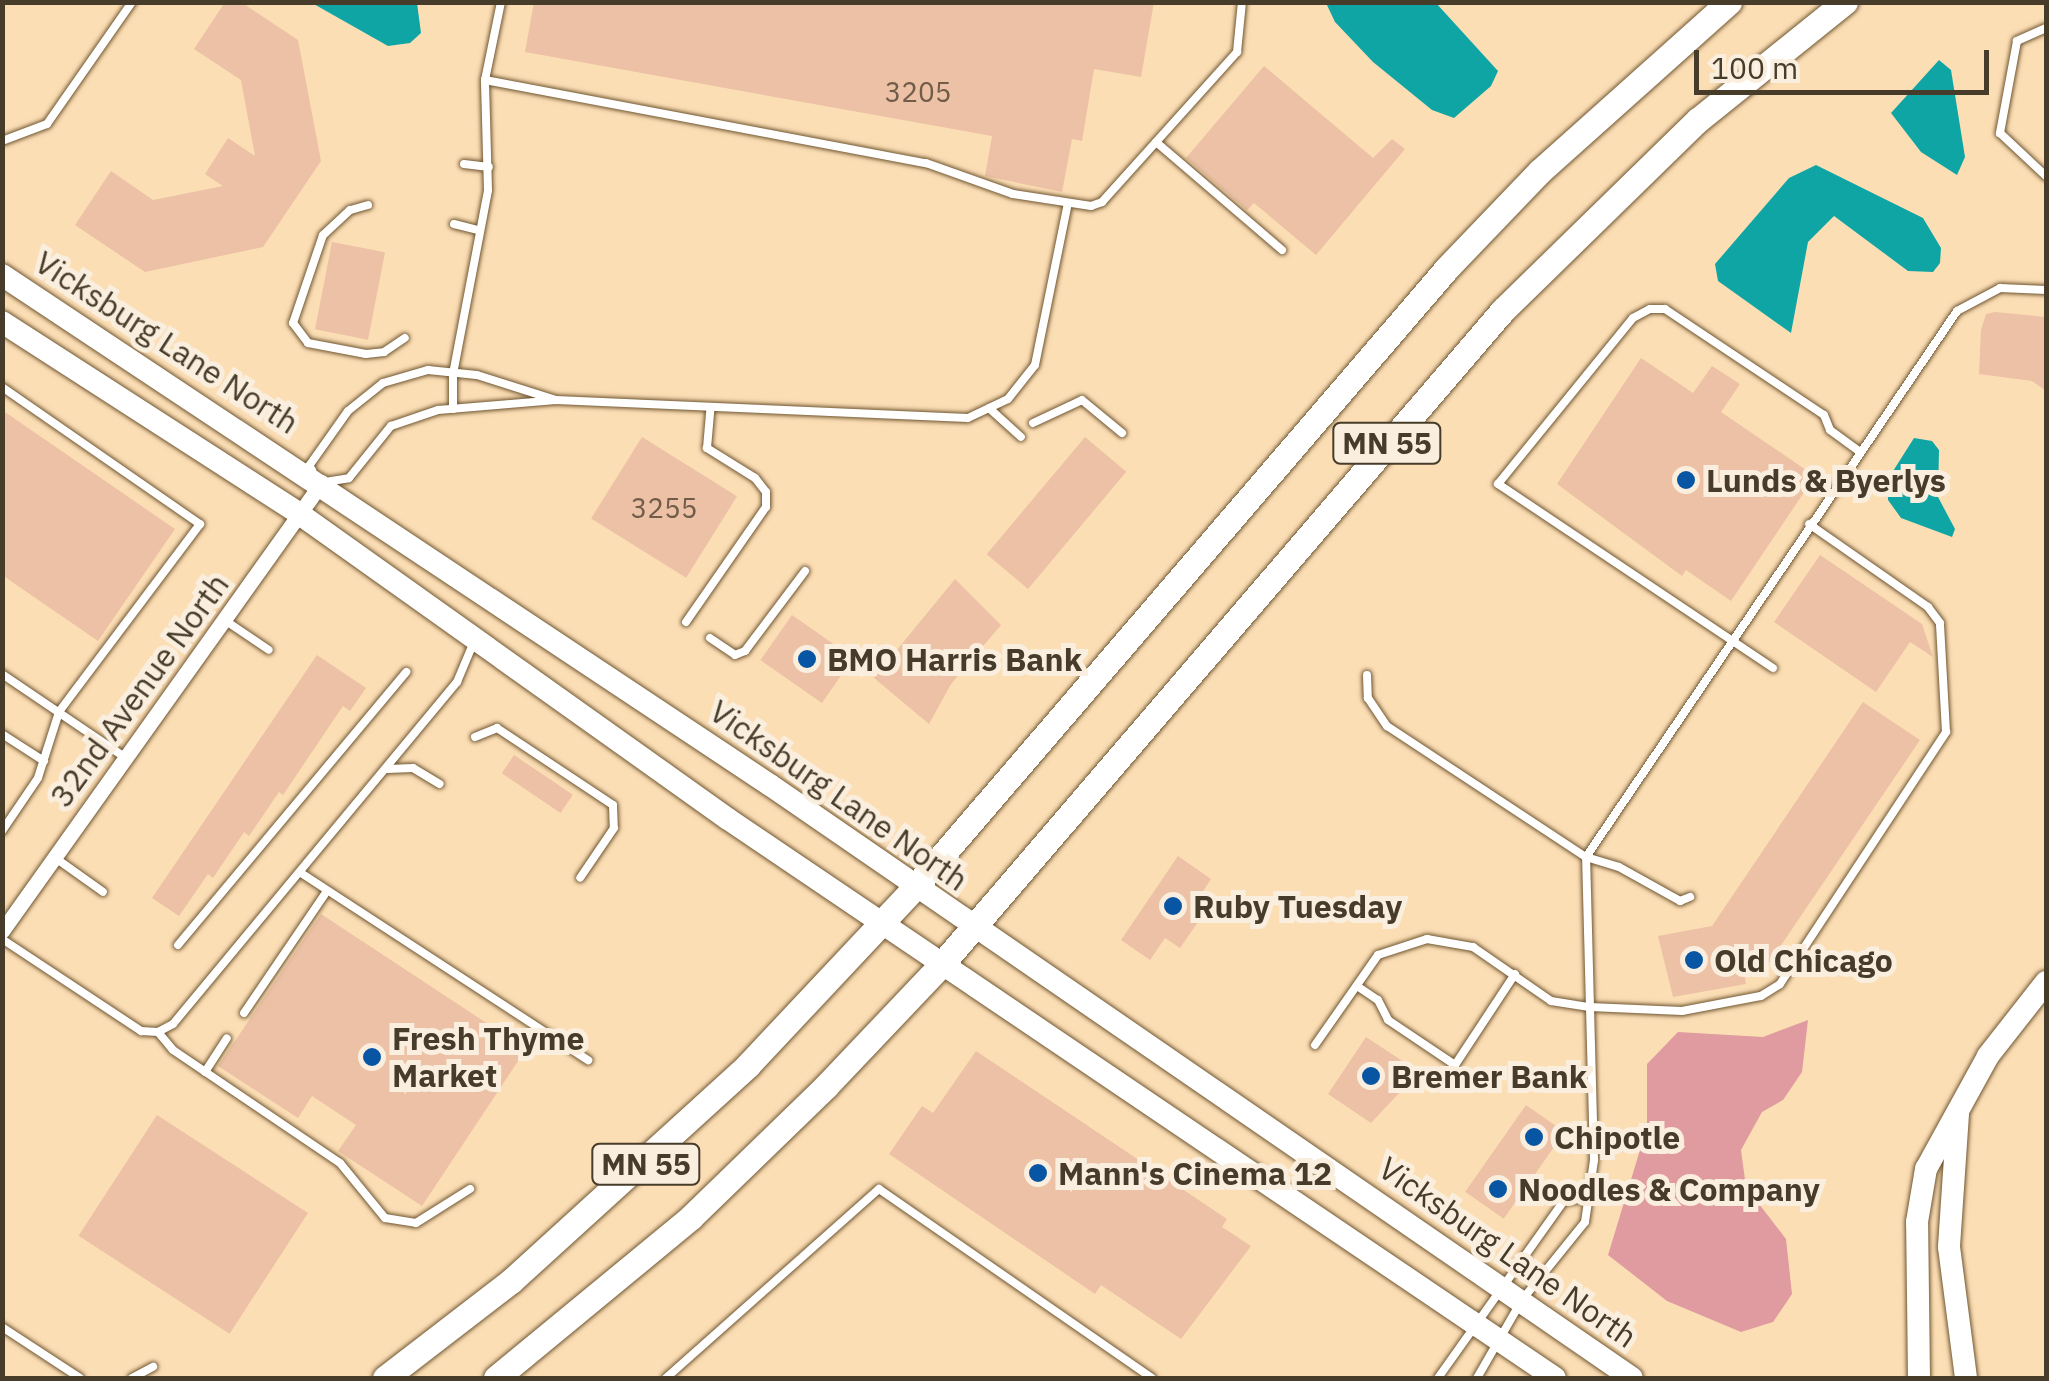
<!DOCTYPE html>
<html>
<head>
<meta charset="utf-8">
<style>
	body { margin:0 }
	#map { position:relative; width:2049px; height:1381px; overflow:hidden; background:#fcdeb5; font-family:"IBM Plex Sans",sans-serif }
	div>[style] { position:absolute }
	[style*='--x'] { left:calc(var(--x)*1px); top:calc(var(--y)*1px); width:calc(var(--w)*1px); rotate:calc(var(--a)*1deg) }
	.green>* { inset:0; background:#df9ba0 }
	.water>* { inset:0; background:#10a5a5 }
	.building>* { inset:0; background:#ecc1a5; transform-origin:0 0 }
	.roads { filter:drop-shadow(0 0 2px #6f5631) drop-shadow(0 0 2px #6f5631) }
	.lane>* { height:8px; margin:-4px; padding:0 4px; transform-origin:4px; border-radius:4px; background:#fff }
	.street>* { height:15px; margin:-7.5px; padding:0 7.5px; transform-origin:7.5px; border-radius:7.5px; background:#fff }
	.secondary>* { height:22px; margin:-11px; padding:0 11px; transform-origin:11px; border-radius:11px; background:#fff }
	.primary>* { height:25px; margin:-12.5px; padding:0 12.5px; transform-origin:12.5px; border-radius:12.5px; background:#fff }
	.dots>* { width:28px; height:28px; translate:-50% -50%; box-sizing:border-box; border:5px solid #faeede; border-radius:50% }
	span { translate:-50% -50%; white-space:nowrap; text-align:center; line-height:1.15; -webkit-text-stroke:10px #faeede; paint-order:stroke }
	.number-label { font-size:28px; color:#705c49 }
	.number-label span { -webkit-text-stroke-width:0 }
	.shield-label span { padding:2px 8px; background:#faeede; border:2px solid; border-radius:8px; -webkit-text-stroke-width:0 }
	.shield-label { font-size:30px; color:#473b2a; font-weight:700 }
	.street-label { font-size:32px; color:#473b2a }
	.poi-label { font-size:32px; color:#473b2a; font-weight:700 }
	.left { translate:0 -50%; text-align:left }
	.frame { position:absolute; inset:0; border:5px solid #473b2a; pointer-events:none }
	.scale { position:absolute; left:1694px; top:50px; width:295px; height:45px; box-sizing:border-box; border:5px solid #473b2a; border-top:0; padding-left:12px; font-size:30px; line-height:35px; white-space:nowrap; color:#473b2a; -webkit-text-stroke:8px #faeede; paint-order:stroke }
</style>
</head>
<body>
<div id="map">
	<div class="green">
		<div style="clip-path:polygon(1808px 1020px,1802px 1072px,1783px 1100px,1762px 1112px,1741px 1150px,1746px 1187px,1786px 1239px,1792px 1294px,1773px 1322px,1741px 1332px,1667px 1301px,1608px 1255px,1647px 1127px,1647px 1064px,1678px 1032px,1763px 1037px)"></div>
	</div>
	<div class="water">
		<div style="clip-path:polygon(312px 3px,417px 3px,421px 33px,410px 43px,388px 46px)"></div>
		<div style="clip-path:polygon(1326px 3px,1436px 3px,1498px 71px,1491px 86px,1454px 118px,1432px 110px,1373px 62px,1335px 22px)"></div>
		<div style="clip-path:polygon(1939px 60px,1951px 70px,1965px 157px,1957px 175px,1921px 152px,1891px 113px)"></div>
		<div style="clip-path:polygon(1816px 165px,1923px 218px,1941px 248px,1940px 263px,1933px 272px,1908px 271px,1834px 216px,1808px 242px,1791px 333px,1718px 281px,1715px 264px,1789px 178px)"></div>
		<div style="clip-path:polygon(1914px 438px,1932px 441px,1939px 450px,1938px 497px,1955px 529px,1952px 537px,1901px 518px,1888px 500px,1888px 479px)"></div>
	</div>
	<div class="building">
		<div style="clip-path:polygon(225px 2px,241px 2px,298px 40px,321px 161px,263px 247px,145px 272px,75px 225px,111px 171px,153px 200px,223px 186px,205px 174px,228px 138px,255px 156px,241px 80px,194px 49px)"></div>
		<div style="clip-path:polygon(534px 2px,1154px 2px,1141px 77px,1094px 69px,1082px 141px,1072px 139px,1062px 192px,985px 176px,992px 136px,525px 52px)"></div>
		<div style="clip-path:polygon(1264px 66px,1373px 158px,1392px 139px,1405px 149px,1316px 255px,1254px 203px,1247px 210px,1186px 158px)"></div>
		<div style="left:332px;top:242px;width:54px;height:89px;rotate:11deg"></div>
		<div style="clip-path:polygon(1995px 312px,2046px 317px,2046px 391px,2032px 381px,1979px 374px,1981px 330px,1986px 314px)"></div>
		<div style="clip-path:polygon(1641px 358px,1693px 393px,1712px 366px,1740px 384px,1721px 412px,1815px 476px,1731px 601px,1686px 570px,1682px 576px,1557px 484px)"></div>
		<div style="clip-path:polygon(2px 410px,175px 529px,98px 641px,2px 575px)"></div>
		<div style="left:642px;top:437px;width:112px;height:96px;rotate:32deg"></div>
		<div style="left:1085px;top:437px;width:54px;height:153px;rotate:40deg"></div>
		<div style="clip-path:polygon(1820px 555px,1922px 624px,1933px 657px,1910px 642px,1876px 692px,1774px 622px)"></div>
		<div style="clip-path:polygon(955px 579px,1001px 625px,951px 684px,929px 724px,874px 678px)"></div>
		<div style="left:792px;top:615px;width:75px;height:55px;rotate:35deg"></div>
		<div style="clip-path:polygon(317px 655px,366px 688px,350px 711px,343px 706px,283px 795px,279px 792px,249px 836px,244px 832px,213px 878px,208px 874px,179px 916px,152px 898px)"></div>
		<div style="clip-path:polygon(1863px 702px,1920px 740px,1765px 969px,1744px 973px,1746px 984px,1673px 997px,1658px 936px,1712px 926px)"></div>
		<div style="left:514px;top:755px;width:71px;height:22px;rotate:34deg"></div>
		<div style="clip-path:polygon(1178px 856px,1211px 879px,1196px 902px,1207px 909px,1180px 948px,1165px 938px,1150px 960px,1121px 940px)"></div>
		<div style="clip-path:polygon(321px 914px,526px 1049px,422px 1206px,338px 1151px,356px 1125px,312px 1096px,298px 1118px,218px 1066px)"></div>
		<div style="clip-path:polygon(1366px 1037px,1410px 1066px,1396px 1086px,1402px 1090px,1371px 1123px,1328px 1094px)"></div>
		<div style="clip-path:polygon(976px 1051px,1227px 1219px,1222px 1227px,1251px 1246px,1181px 1339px,1101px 1285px,1095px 1294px,889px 1154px,922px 1106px,933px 1113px)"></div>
		<div style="left:1526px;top:1105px;width:47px;height:106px;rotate:35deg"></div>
		<div style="left:157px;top:1115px;width:180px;height:144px;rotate:33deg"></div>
	</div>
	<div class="roads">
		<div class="lane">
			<div style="--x:2046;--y:28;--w:32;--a:156"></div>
			<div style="--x:2017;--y:41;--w:94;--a:100.5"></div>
			<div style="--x:2000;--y:133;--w:63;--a:43.1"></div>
			<div style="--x:485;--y:80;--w:449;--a:10.7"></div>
			<div style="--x:926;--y:163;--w:92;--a:19.6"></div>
			<div style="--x:1013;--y:194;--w:79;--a:8.7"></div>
			<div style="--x:1091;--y:206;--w:12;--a:-20"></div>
			<div style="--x:1102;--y:202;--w:202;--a:-48"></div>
			<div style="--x:1237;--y:52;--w:50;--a:-84.3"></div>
			<div style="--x:2;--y:141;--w:48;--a:-20.7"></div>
			<div style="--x:47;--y:124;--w:149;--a:-55.1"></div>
			<div style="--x:1156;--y:142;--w:166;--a:40.6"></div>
			<div style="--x:464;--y:164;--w:25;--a:7"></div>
			<div style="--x:368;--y:205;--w:19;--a:164"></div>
			<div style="--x:350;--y:210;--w:37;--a:137"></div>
			<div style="--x:323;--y:235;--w:93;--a:108.8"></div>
			<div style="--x:293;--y:323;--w:25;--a:53"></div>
			<div style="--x:308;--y:343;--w:59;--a:10.7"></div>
			<div style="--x:366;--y:354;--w:18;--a:-6"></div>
			<div style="--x:384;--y:352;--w:25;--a:-34"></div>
			<div style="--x:454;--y:224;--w:25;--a:14"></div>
			<div style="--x:2;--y:387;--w:241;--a:34.7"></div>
			<div style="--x:200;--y:524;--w:235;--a:126.9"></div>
			<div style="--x:59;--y:712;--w:69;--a:107.7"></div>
			<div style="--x:38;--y:778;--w:64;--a:124.2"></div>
			<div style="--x:989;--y:408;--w:43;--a:42.2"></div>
			<div style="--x:453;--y:409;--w:35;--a:-90"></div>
			<div style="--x:453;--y:374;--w:187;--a:-79.2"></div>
			<div style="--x:488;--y:190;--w:110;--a:-91.6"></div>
			<div style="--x:485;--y:80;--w:80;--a:-78.4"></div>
			<div style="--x:1033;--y:423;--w:54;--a:-25.1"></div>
			<div style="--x:1082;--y:400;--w:52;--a:39.5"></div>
			<div style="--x:312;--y:470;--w:5;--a:-127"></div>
			<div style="--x:309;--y:466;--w:67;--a:-54.7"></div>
			<div style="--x:348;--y:411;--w:45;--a:-38.7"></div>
			<div style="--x:383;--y:383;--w:47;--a:-16.1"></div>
			<div style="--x:428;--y:370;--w:49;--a:5.8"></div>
			<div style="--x:477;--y:375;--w:83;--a:17.6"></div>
			<div style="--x:325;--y:482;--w:24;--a:-9"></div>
			<div style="--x:349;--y:478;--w:67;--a:-51.1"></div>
			<div style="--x:391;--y:426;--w:50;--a:-18.8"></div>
			<div style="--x:438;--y:410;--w:118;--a:-4.8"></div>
			<div style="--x:556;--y:400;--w:412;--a:2.5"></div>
			<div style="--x:968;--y:418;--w:44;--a:-25.4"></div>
			<div style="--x:1008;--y:399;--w:43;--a:-51.5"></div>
			<div style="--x:1035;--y:365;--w:165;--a:-78.5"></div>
			<div style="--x:223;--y:619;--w:55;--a:34"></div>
			<div style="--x:686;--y:622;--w:140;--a:-55.2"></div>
			<div style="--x:766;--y:507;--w:15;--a:-90"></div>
			<div style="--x:766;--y:492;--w:18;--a:-128"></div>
			<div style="--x:755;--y:478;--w:57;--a:-148"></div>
			<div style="--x:707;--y:448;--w:38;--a:-85"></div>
			<div style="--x:710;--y:638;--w:30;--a:34"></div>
			<div style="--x:735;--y:655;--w:11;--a:-22"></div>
			<div style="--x:745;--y:651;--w:100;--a:-53.1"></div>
			<div style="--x:1773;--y:668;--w:331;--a:-146.2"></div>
			<div style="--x:1498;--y:484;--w:214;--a:-50.9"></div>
			<div style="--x:1633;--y:318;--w:19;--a:-28"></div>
			<div style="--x:1650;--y:309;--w:15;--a:0"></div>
			<div style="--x:1665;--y:309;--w:191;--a:33.7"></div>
			<div style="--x:1824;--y:415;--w:16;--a:68"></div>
			<div style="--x:1830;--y:430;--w:36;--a:36"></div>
			<div style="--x:2;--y:674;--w:146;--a:34.1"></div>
			<div style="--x:1367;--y:675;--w:23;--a:88"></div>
			<div style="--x:1368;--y:698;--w:34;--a:56"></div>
			<div style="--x:1387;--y:726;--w:238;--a:33.4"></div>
			<div style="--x:1586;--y:857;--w:34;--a:17"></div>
			<div style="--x:1619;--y:867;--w:70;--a:29.1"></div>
			<div style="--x:1680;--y:901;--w:11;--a:-22"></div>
			<div style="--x:2;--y:734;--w:50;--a:32.7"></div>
			<div style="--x:475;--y:737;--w:24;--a:-22"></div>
			<div style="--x:497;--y:728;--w:139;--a:33.6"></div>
			<div style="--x:613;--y:805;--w:23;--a:88"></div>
			<div style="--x:614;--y:828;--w:60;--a:124.2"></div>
			<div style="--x:387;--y:769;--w:26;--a:-2"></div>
			<div style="--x:413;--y:768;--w:31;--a:31"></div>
			<div style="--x:54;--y:857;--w:60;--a:35.5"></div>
			<div style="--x:301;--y:873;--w:343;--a:33.1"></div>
			<div style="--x:2;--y:939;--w:167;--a:33.5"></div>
			<div style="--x:141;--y:1031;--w:17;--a:3"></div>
			<div style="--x:158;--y:1032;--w:17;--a:-28"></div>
			<div style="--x:173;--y:1024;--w:445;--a:-50.3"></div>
			<div style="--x:457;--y:682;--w:41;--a:-67.2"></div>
			<div style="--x:178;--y:945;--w:356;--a:-50.1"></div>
			<div style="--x:1357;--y:986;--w:25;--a:34"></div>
			<div style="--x:1378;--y:1000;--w:22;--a:63"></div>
			<div style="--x:1388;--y:1020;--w:81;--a:33.9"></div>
			<div style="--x:1455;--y:1065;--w:109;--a:-56.6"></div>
			<div style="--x:244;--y:1013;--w:144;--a:-55.8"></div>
			<div style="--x:158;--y:1032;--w:23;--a:50"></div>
			<div style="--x:173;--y:1050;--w:202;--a:34.1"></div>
			<div style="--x:340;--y:1163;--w:71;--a:50.7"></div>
			<div style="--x:385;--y:1218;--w:31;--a:9"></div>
			<div style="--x:416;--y:1223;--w:64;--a:-32.2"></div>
			<div style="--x:1315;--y:1045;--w:110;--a:-55"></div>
			<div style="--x:1378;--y:955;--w:52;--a:-18.1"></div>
			<div style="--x:1427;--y:939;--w:47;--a:9.9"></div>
			<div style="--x:1473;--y:947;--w:95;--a:34.7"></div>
			<div style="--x:1551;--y:1001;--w:39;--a:9"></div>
			<div style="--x:1590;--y:1007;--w:92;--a:2.5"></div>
			<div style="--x:1682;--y:1011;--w:80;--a:-10.8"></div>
			<div style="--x:1761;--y:996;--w:22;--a:-32"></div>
			<div style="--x:1780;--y:984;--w:302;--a:-56.6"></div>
			<div style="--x:1946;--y:732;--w:109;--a:-93.2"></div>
			<div style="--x:1940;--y:623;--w:20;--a:-127"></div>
			<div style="--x:1928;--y:607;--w:145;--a:-145.1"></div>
			<div style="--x:205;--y:1072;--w:40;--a:-57.1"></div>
			<div style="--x:2;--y:1327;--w:93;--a:33.2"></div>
			<div style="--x:132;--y:1378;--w:24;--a:-28"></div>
			<div style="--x:666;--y:1378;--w:285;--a:-41.6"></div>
			<div style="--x:879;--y:1189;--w:332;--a:34.7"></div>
			<div style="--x:1438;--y:1378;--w:217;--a:-54.6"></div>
			<div style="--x:1564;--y:1201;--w:22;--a:-8"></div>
			<div style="--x:1477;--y:1378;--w:90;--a:-60"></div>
			<div style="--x:1522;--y:1300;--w:100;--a:-51.1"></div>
			<div style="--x:1585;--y:1222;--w:63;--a:-81.7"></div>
			<div style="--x:1594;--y:1160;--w:303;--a:-91.5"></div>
			<div style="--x:1586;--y:857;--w:660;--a:-55.8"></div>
			<div style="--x:1957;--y:311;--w:49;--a:-28.1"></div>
			<div style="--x:2000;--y:288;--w:46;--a:2.5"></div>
		</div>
		<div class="street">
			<div style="--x:2;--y:931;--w:551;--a:-54.52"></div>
		</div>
		<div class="secondary">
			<div style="--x:2;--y:275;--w:922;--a:33.59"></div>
			<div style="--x:770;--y:785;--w:1046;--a:34.53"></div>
			<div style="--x:2;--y:322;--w:356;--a:32.8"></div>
			<div style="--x:301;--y:515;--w:524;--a:35.45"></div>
			<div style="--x:728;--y:819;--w:998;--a:34.06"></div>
			<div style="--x:1958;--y:1114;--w:133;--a:93.9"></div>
			<div style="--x:1949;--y:1247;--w:132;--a:82.6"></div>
			<div style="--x:1919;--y:1378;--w:156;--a:-90.7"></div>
			<div style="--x:1917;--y:1222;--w:54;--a:-80.4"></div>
			<div style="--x:1926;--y:1169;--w:129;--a:-61.2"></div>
			<div style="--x:1988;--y:1056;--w:94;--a:-51.9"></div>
		</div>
		<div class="primary">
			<div style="--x:385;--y:1378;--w:159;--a:-37.6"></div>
			<div style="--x:511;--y:1281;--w:321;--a:-42.3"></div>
			<div style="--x:748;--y:1065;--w:244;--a:-46.8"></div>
			<div style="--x:915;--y:887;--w:816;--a:-49.32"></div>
			<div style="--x:1447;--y:268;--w:134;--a:-46.2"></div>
			<div style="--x:1540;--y:171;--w:254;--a:-41.8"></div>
			<div style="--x:496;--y:1378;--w:253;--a:-39.5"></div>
			<div style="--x:691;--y:1217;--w:188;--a:-44.1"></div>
			<div style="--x:826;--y:1086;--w:167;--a:-46.5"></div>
			<div style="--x:941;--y:965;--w:863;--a:-49.37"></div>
			<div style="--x:1503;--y:310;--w:272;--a:-44.3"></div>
			<div style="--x:1698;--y:120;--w:189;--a:-38.8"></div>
		</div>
	</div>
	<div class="dots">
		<div style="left:1686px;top:480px;background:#0855a3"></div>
		<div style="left:807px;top:659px;background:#0855a3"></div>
		<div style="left:1173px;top:906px;background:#0855a3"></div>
		<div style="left:1694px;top:960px;background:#0855a3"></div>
		<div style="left:372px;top:1057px;background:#0855a3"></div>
		<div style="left:1371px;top:1076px;background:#0855a3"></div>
		<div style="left:1534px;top:1137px;background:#0855a3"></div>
		<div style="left:1038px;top:1173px;background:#0855a3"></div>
		<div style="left:1498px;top:1189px;background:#0855a3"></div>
	</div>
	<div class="number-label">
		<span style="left:918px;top:92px">3205</span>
		<span style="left:664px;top:508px">3255</span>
	</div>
	<div class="shield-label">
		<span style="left:1387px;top:443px">MN 55</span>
		<span style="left:646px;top:1164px">MN 55</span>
	</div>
	<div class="street-label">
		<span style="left:167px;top:342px;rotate:33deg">Vicksburg Lane North</span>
		<span style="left:139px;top:690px;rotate:-54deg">32nd Avenue North</span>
		<span style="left:839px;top:795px;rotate:35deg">Vicksburg Lane North</span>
		<span style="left:1508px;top:1252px;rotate:35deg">Vicksburg Lane North</span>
	</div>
	<div class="poi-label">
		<span class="left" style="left:1706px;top:480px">Lunds &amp; Byerlys</span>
		<span class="left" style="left:827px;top:659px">BMO Harris Bank</span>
		<span class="left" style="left:1193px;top:906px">Ruby Tuesday</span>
		<span class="left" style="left:1714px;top:960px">Old Chicago</span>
		<span class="left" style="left:392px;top:1057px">Fresh Thyme<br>Market</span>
		<span class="left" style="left:1391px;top:1076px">Bremer Bank</span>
		<span class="left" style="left:1554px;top:1137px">Chipotle</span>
		<span class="left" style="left:1058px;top:1173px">Mann's Cinema 12</span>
		<span class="left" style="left:1518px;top:1189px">Noodles &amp; Company</span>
	</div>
	<div class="frame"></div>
	<div class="scale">100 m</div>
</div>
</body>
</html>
